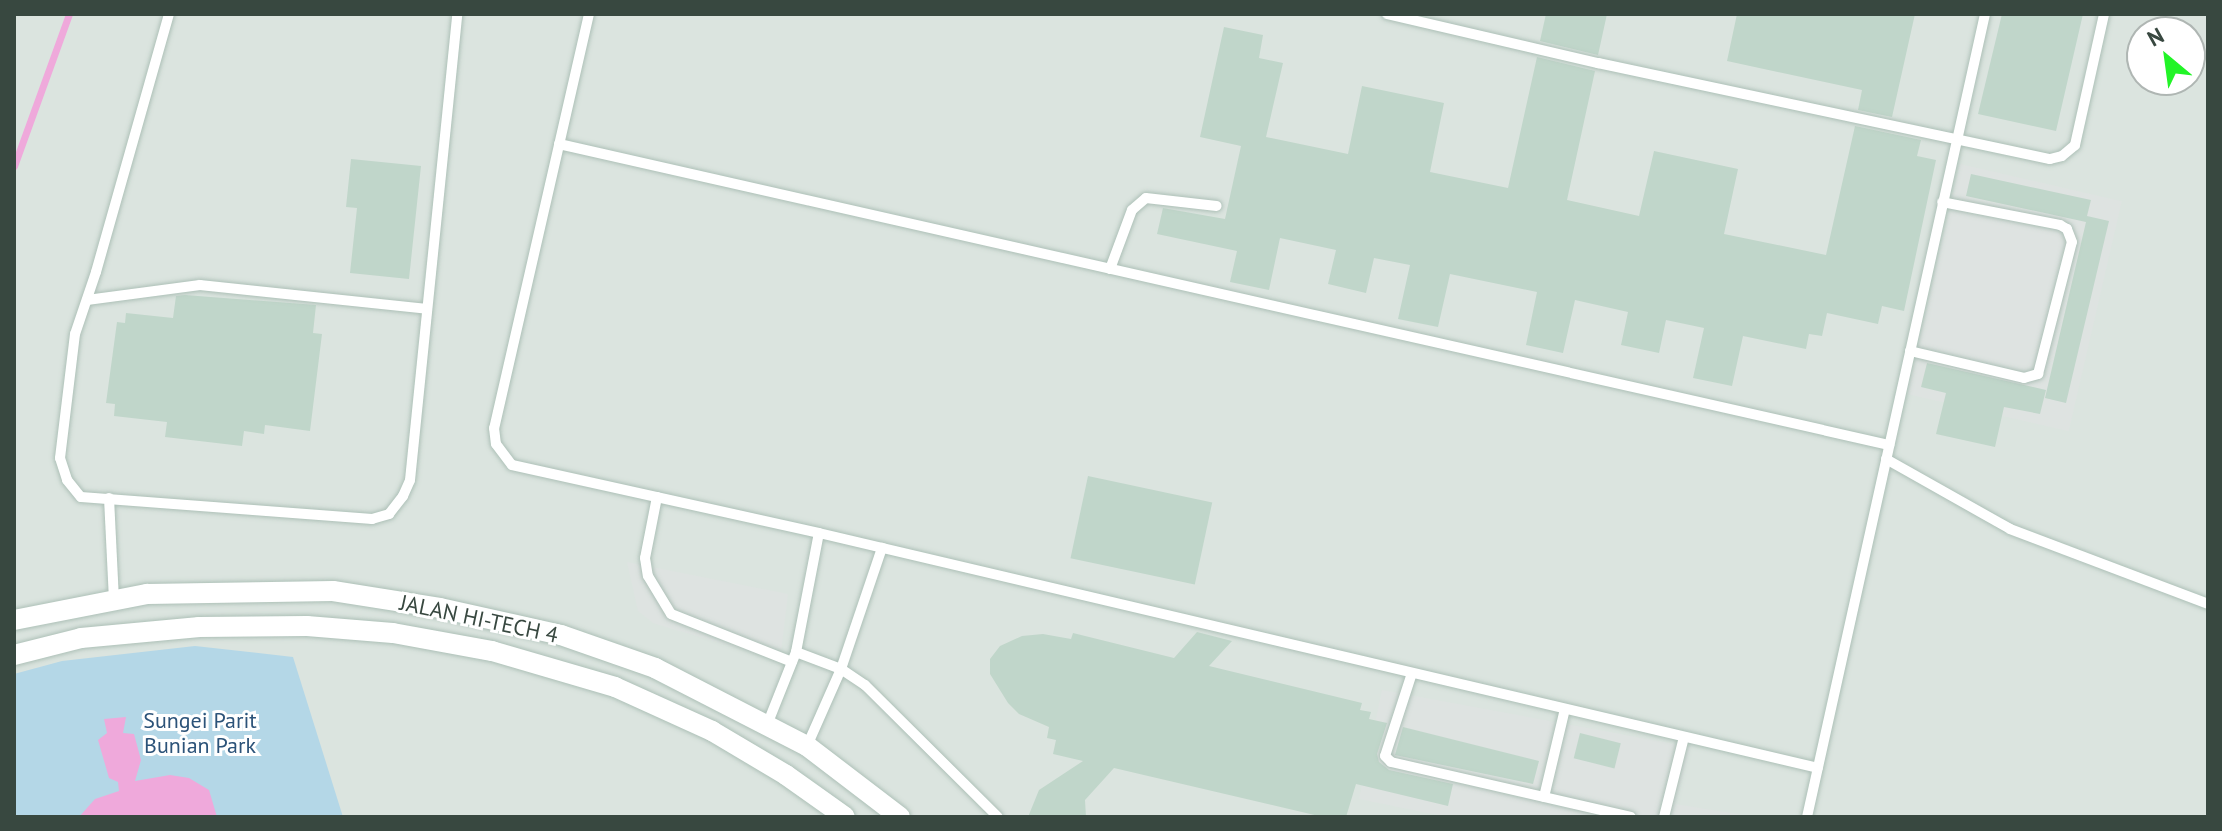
<!DOCTYPE html>
<html>
<head>
<meta charset="utf-8">
<style>
	body { margin:0 }
	#map { position:relative; width:2222px; height:831px; overflow:hidden; background:#eaf4f0; font-family:"PT Sans",sans-serif }
	div>[style] { position:absolute }
	[style*='--x'] { left:calc(var(--x)*1px); top:calc(var(--y)*1px); width:calc(var(--w)*1px); rotate:calc(var(--a)*1deg) }
	.industrial>* { inset:0; background:#dbe4df }
	.green>* { inset:0; background:#b4d7e7 }
	.parking>* { inset:0; background:#dee3e1; transform-origin:0 0 }
	.water>* { inset:0; background:#efa9db }
	.stream>* { height:7px; margin:-3.5px; padding:0 3.5px; transform-origin:3.5px; border-radius:3.5px; background:#efa9db }
	.building>* { inset:0; background:#c0d6ca; transform-origin:0 0 }
	.roads { filter:drop-shadow(0 0 2px #adc0b7) drop-shadow(0 0 2px #adc0b7) }
	.service>* { height:10px; margin:-5px; padding:0 5px; transform-origin:5px; border-radius:5px; background:#fff }
	.minor>* { height:20px; margin:-10px; padding:0 10px; transform-origin:10px; border-radius:10px; background:#fff }
	span { translate:-50% -50%; white-space:nowrap; text-align:center; line-height:1.15; -webkit-text-stroke:6px #fff; paint-order:stroke }
	.street-label { font-size:22px; color:#384840 }
	.park-label { font-size:22px; color:#2c5379 }
	.frame { position:absolute; inset:0; border:16px solid #384840; pointer-events:none }
	.north { position:absolute; left:2126px; top:16px; width:80px; height:80px; box-sizing:border-box; background:#fff; border:2px solid #afb6b3; border-radius:50%; rotate:331deg; font-size:22px; font-weight:700; line-height:32px; text-align:center; color:#384840 }
	.north::after { content:''; display:block; margin:auto; width:28px; height:36px; background:#22f427; clip-path:polygon(50% 0,100% 100%,50% 72%,0 100%) }
</style>
</head>
<body>
<div id="map">
	<div class="industrial">
		<div style="clip-path:polygon(evenodd,14px 14px,2208px 14px,2208px 817px,14px 817px,14px 14px,2142px 32px,2190px 32px,2190px 80px,2142px 80px,2142px 32px)"></div>
	</div>
	<div class="green">
		<div style="clip-path:polygon(195px 646px,293px 657px,343px 817px,14px 817px,14px 674px,62px 661px)"></div>
	</div>
	<div class="parking">
		<div style="left:1960px;top:164px;width:166px;height:236px;rotate:13deg"></div>
		<div style="clip-path:polygon(627px 562px,788px 594px,780px 661px,653px 623px,638px 611px)"></div>
		<div style="clip-path:polygon(1382px 690px,1691px 747px,1675px 804px,1756px 817px,1447px 817px,1359px 799px)"></div>
	</div>
	<div class="water">
		<div style="clip-path:polygon(126px 717px,123px 733px,134px 734px,141px 760px,135px 781px,170px 775px,189px 778px,209px 790px,217px 817px,79px 817px,95px 799px,119px 791px,118px 782px,109px 778px,98px 740px,107px 733px,104px 719px)"></div>
	</div>
	<div class="stream">
		<div style="--x:14;--y:166;--w:162;--a:-70.1"></div>
	</div>
	<div class="building">
		<div style="clip-path:polygon(1546px 14px,1607px 14px,1598px 55px,1540px 41px)"></div>
		<div style="clip-path:polygon(1737px 14px,1915px 14px,1892px 117px,1858px 110px,1862px 90px,1727px 61px)"></div>
		<div style="clip-path:polygon(2002px 14px,2083px 14px,2056px 131px,1978px 114px)"></div>
		<div style="clip-path:polygon(1224px 27px,1263px 35px,1259px 58px,1283px 63px,1266px 137px,1348px 154px,1362px 86px,1444px 103px,1430px 172px,1508px 188px,1537px 57px,1595px 71px,1567px 200px,1639px 216px,1654px 151px,1738px 169px,1724px 234px,1826px 255px,1855px 126px,1921px 140px,1917px 156px,1936px 160px,1904px 311px,1882px 306px,1878px 324px,1827px 313px,1822px 336px,1809px 334px,1806px 349px,1743px 336px,1732px 386px,1693px 378px,1704px 328px,1666px 320px,1659px 353px,1621px 345px,1628px 312px,1575px 300px,1563px 353px,1526px 345px,1537px 292px,1450px 274px,1438px 327px,1398px 319px,1410px 265px,1374px 258px,1366px 293px,1328px 284px,1336px 250px,1280px 238px,1269px 290px,1230px 282px,1237px 251px,1157px 234px,1163px 208px,1225px 219px,1241px 146px,1200px 137px)"></div>
		<div style="clip-path:polygon(351px 159px,421px 166px,409px 279px,350px 273px,357px 208px,346px 207px)"></div>
		<div style="clip-path:polygon(1971px 174px,2091px 200px,2087px 216px,2109px 221px,2066px 403px,2045px 398px,2086px 222px,1966px 196px)"></div>
		<div style="clip-path:polygon(185px 295px,316px 305px,313px 333px,322px 334px,310px 431px,265px 425px,264px 434px,244px 431px,242px 446px,165px 437px,167px 422px,114px 416px,115px 404px,106px 403px,117px 322px,125px 323px,126px 313px,173px 318px,176px 296px)"></div>
		<div style="clip-path:polygon(1927px 363px,2046px 390px,2040px 414px,2004px 407px,1995px 447px,1936px 434px,1946px 393px,1921px 387px)"></div>
		<div style="left:1088px;top:476px;width:127px;height:84px;rotate:12deg"></div>
		<div style="clip-path:polygon(1197px 632px,1232px 641px,1209px 666px,1362px 703px,1360px 710px,1371px 712px,1369px 719px,1387px 723px,1377px 754px,1379px 762px,1389px 770px,1453px 784px,1448px 806px,1356px 784px,1346px 817px,1323px 817px,1114px 768px,1085px 800px,1086px 817px,1028px 817px,1039px 790px,1083px 761px,1053px 754px,1056px 740px,1047px 738px,1049px 727px,1019px 714px,1008px 703px,990px 674px,990px 659px,1000px 646px,1022px 636px,1043px 634px,1071px 639px,1073px 633px,1174px 658px)"></div>
		<div style="clip-path:polygon(1403px 727px,1539px 761px,1533px 784px,1395px 755px)"></div>
		<div style="left:1580px;top:733px;width:42px;height:26px;rotate:14deg"></div>
	</div>
	<div class="roads">
		<div class="service">
			<div style="--x:169;--y:14;--w:268;--a:105.8"></div>
			<div style="--x:96;--y:272;--w:65;--a:108.7"></div>
			<div style="--x:75;--y:334;--w:125;--a:96.9"></div>
			<div style="--x:60;--y:458;--w:23;--a:72"></div>
			<div style="--x:67;--y:480;--w:22;--a:51"></div>
			<div style="--x:81;--y:497;--w:292;--a:4.3"></div>
			<div style="--x:372;--y:519;--w:18;--a:-16"></div>
			<div style="--x:389;--y:514;--w:23;--a:-52"></div>
			<div style="--x:403;--y:496;--w:17;--a:-66"></div>
			<div style="--x:410;--y:480;--w:468;--a:-84.2"></div>
			<div style="--x:589;--y:14;--w:425;--a:102.9"></div>
			<div style="--x:494;--y:428;--w:16;--a:83"></div>
			<div style="--x:496;--y:444;--w:26;--a:53"></div>
			<div style="--x:512;--y:465;--w:314;--a:12.5"></div>
			<div style="--x:819;--y:533;--w:1026;--a:13.24"></div>
			<div style="--x:1387;--y:14;--w:217;--a:13.1"></div>
			<div style="--x:1598;--y:63;--w:462;--a:12"></div>
			<div style="--x:2050;--y:159;--w:12;--a:-14"></div>
			<div style="--x:2062;--y:156;--w:17;--a:-40"></div>
			<div style="--x:2075;--y:145;--w:134;--a:-77.5"></div>
			<div style="--x:559;--y:144;--w:1364;--a:12.75"></div>
			<div style="--x:1110;--y:269;--w:63;--a:-69.6"></div>
			<div style="--x:1132;--y:210;--w:18;--a:-41"></div>
			<div style="--x:1146;--y:198;--w:71;--a:6.4"></div>
			<div style="--x:87;--y:300;--w:114;--a:-7.6"></div>
			<div style="--x:200;--y:285;--w:228;--a:6"></div>
			<div style="--x:1910;--y:351;--w:117;--a:13.3"></div>
			<div style="--x:2024;--y:378;--w:15;--a:-16"></div>
			<div style="--x:2038;--y:374;--w:136;--a:-75.6"></div>
			<div style="--x:2072;--y:242;--w:14;--a:-111"></div>
			<div style="--x:2067;--y:229;--w:8;--a:-150"></div>
			<div style="--x:2060;--y:225;--w:120;--a:-169"></div>
			<div style="--x:1886;--y:459;--w:142;--a:29.4"></div>
			<div style="--x:2010;--y:529;--w:212;--a:20.7"></div>
			<div style="--x:657;--y:497;--w:62;--a:101.1"></div>
			<div style="--x:645;--y:558;--w:18;--a:81"></div>
			<div style="--x:648;--y:576;--w:44;--a:58.8"></div>
			<div style="--x:671;--y:614;--w:130;--a:21.6"></div>
			<div style="--x:109;--y:498;--w:102;--a:87.2"></div>
			<div style="--x:796;--y:652;--w:48;--a:20.7"></div>
			<div style="--x:841;--y:669;--w:29;--a:34"></div>
			<div style="--x:865;--y:685;--w:187;--a:44.8"></div>
			<div style="--x:1412;--y:673;--w:87;--a:108"></div>
			<div style="--x:1385;--y:756;--w:8;--a:45"></div>
			<div style="--x:1391;--y:762;--w:246;--a:12.9"></div>
			<div style="--x:767;--y:725;--w:79;--a:-68.3"></div>
			<div style="--x:796;--y:652;--w:121;--a:-79.1"></div>
			<div style="--x:807;--y:746;--w:84;--a:-66.2"></div>
			<div style="--x:841;--y:669;--w:128;--a:-71.3"></div>
			<div style="--x:1544;--y:797;--w:90;--a:-76.6"></div>
			<div style="--x:1664;--y:817;--w:82;--a:-76"></div>
			<div style="--x:1807;--y:817;--w:822;--a:-77.5"></div>
		</div>
		<div class="minor">
			<div style="--x:14;--y:620;--w:136;--a:-11.1"></div>
			<div style="--x:147;--y:594;--w:186;--a:-0.9"></div>
			<div style="--x:333;--y:591;--w:108;--a:9"></div>
			<div style="--x:440;--y:608;--w:124;--a:12.6"></div>
			<div style="--x:561;--y:635;--w:100;--a:19.3"></div>
			<div style="--x:655;--y:668;--w:171;--a:27.2"></div>
			<div style="--x:807;--y:746;--w:117;--a:37.4"></div>
			<div style="--x:14;--y:655;--w:69;--a:-14.2"></div>
			<div style="--x:81;--y:638;--w:119;--a:-5.3"></div>
			<div style="--x:199;--y:627;--w:108;--a:-0.5"></div>
			<div style="--x:307;--y:626;--w:86;--a:4.7"></div>
			<div style="--x:393;--y:633;--w:101;--a:10.3"></div>
			<div style="--x:492;--y:651;--w:128;--a:16.3"></div>
			<div style="--x:615;--y:687;--w:107;--a:24.4"></div>
			<div style="--x:712;--y:731;--w:86;--a:30.7"></div>
			<div style="--x:786;--y:775;--w:72;--a:35.4"></div>
		</div>
	</div>
	<div class="street-label">
		<span style="left:479px;top:619px;rotate:12deg">JALAN HI-TECH 4</span>
	</div>
	<div class="park-label">
		<span style="left:200px;top:733px">Sungei Parit<br>Bunian Park</span>
	</div>
	<div class="frame"></div>
	<div class="north">N</div>
</div>
</body>
</html>
